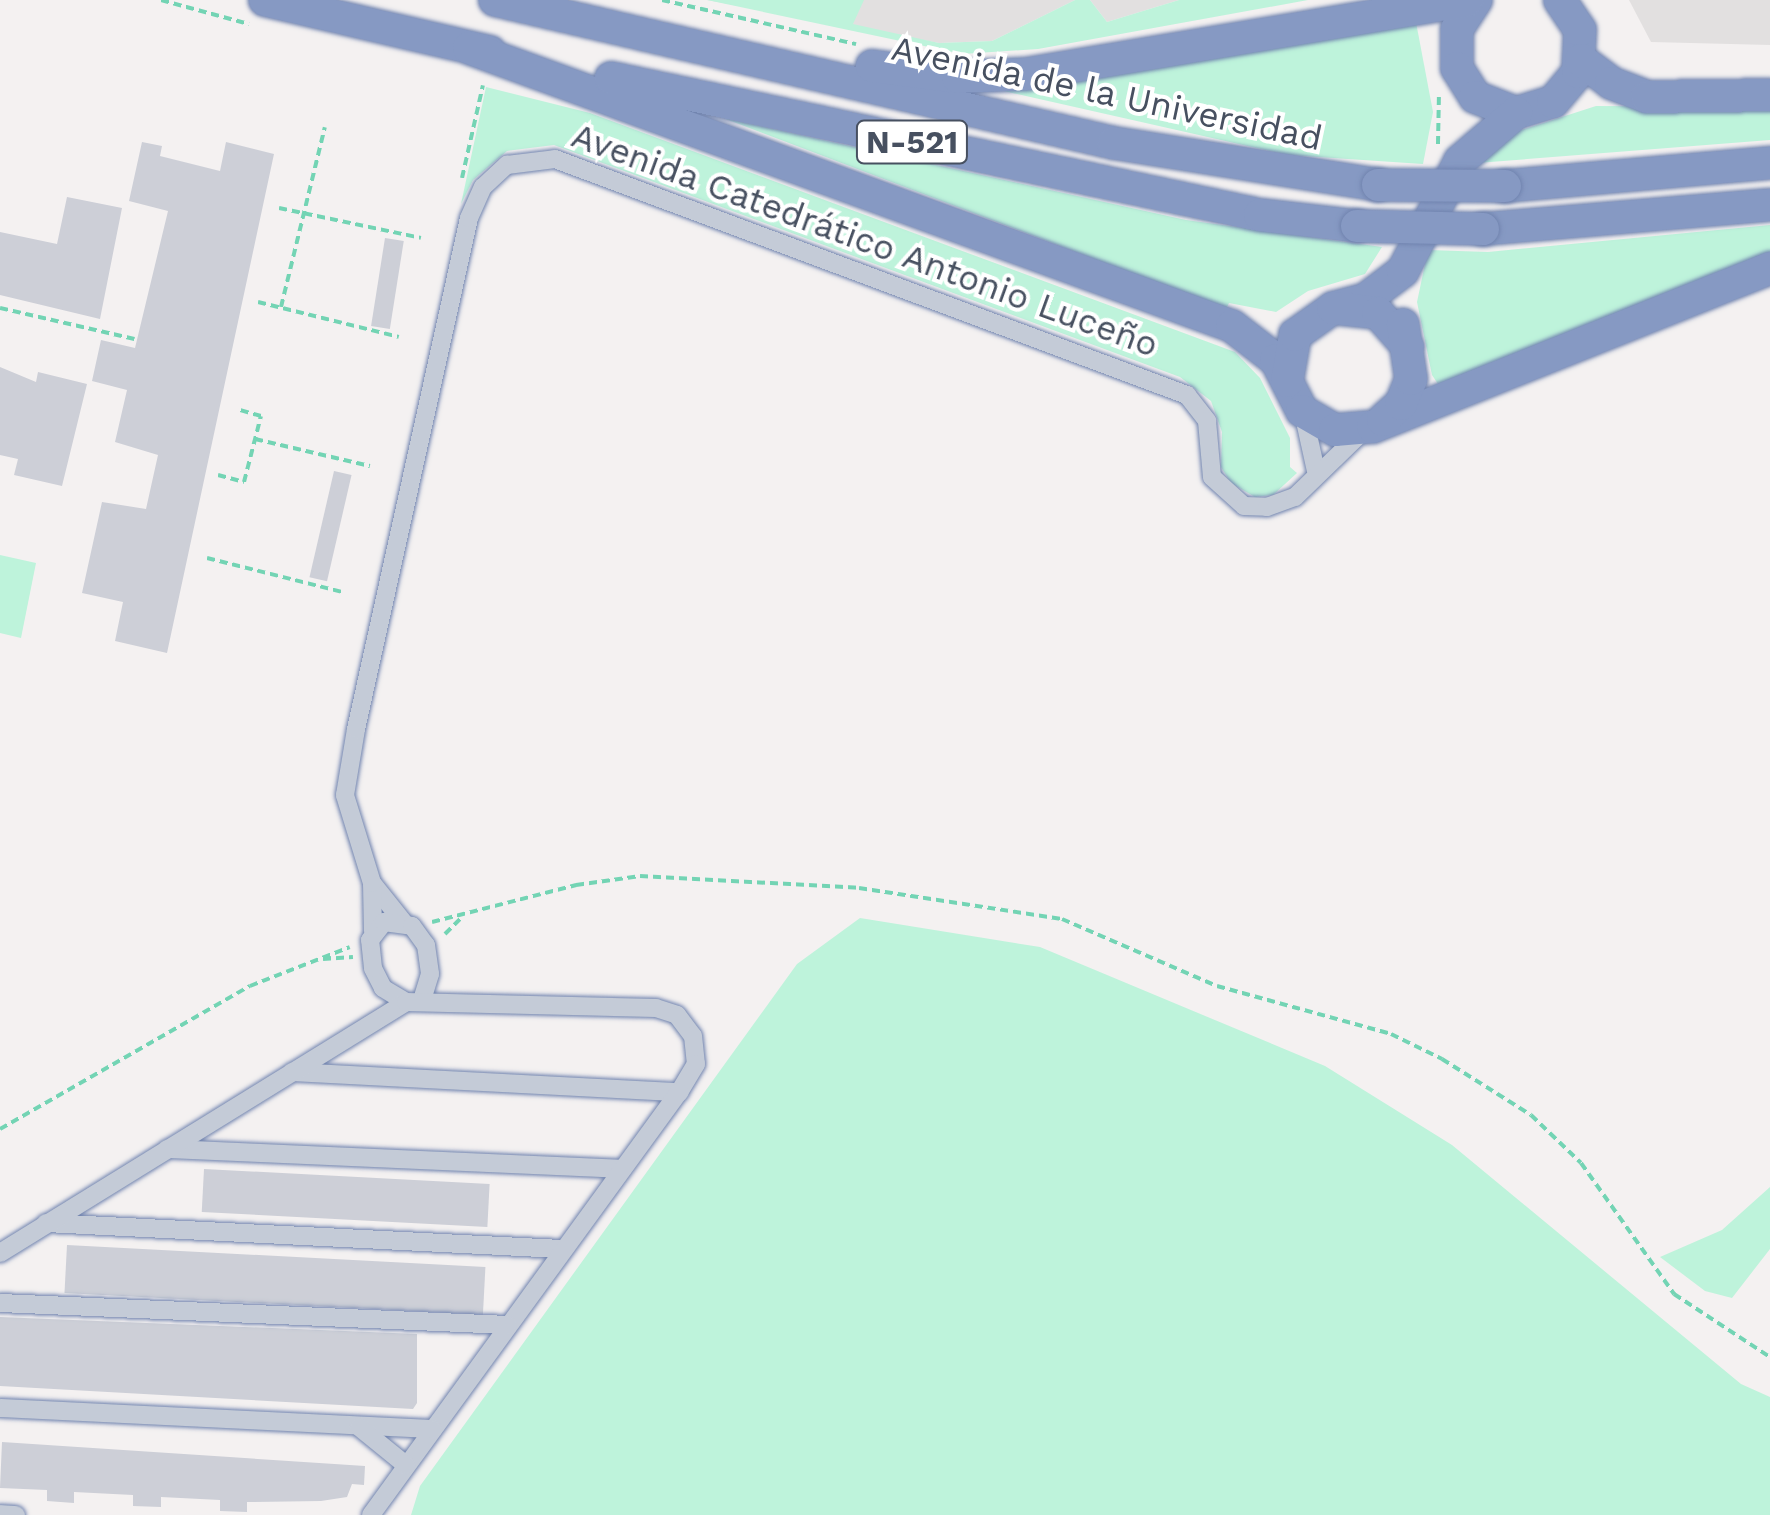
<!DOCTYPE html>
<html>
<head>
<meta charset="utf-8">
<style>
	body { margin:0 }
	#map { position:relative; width:1770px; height:1515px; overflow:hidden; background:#f4f1f1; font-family:"Work Sans",sans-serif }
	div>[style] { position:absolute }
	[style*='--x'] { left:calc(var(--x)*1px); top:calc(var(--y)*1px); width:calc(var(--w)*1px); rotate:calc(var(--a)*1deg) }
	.education>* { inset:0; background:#e2e0e0 }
	.green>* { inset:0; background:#bef3db }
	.building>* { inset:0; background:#cdcfd7; transform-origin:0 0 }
	.path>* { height:4px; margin-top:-2px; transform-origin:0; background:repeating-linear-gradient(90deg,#73d4b4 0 8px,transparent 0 13px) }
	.roads { filter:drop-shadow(0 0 2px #7184af) drop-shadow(0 0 2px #7184af) }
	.street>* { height:18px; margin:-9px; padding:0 9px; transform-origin:9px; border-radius:9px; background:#c4cbd7 }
	.highway>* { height:32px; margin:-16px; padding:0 16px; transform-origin:16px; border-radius:16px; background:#8699c3 }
	.bridges { filter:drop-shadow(0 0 2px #7184af) drop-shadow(0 0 2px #7184af) }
	.highway-bridge>* { height:32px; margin:-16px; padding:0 16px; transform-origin:16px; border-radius:16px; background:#8699c3 }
	span { translate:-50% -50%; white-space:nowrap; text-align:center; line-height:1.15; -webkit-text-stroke:8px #fff; paint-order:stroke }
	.shield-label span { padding:2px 8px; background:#fff; border:2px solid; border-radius:8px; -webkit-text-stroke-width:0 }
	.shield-label { font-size:32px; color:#475060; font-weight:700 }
	.street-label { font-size:35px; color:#475060 }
</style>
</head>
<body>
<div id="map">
	<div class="education">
		<div style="clip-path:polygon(707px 0,1075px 0,992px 41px,939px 43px)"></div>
		<div style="clip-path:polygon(1090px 0,1179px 0,1107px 22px)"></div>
		<div style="clip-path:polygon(1629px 0,1770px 0,1770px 45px,1651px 42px)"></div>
	</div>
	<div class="green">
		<div style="clip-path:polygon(707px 0,864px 0,853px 24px,939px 43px,992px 41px,1075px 0,1090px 0,1107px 22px,1179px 0,1308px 0,1038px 49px,962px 54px)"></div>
		<div style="clip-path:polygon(1415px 17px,1433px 112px,1423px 164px,1288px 155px,999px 90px)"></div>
		<div style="clip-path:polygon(486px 87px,590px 113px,1235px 352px,1260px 378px,1290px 438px,1290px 467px,1297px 473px,1273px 495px,1255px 497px,1231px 483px,1221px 467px,1222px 432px,1211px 401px,1180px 377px,554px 145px,507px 151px,473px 180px,461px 204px)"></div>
		<div style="clip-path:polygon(1596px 106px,1770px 107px,1770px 140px,1477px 163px,1512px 133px)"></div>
		<div style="clip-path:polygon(723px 118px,1186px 220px,1382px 247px,1365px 274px,1308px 291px,1276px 312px,1229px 303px,1226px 309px)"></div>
		<div style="clip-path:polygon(1770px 225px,1770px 258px,1438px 384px,1432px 375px,1417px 302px,1428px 250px,1488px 252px)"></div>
		<div style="clip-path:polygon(0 555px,36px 563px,21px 638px,0 633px)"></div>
		<div style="clip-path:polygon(860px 918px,1040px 947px,1325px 1066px,1452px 1145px,1741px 1384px,1770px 1397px,1770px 1515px,411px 1515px,420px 1486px,797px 964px)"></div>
		<div style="clip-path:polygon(1770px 1187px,1770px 1249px,1732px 1298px,1705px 1291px,1660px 1257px,1722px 1230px)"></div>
	</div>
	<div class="building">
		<div style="clip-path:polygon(142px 142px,162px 146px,160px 156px,220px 171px,226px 142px,274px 154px,167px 653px,115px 641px,123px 602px,82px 593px,102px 502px,146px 509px,158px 455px,115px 442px,127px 390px,92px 381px,101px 340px,135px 348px,168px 211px,129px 201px)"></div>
		<div style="clip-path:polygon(67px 197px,122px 208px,100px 319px,0 295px,0 232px,57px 244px)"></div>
		<div style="left:385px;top:238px;width:19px;height:89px;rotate:9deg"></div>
		<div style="clip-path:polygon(0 367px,36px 382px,38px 372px,87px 384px,62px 486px,14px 475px,18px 459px,0 455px)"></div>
		<div style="left:334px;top:471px;width:18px;height:109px;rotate:13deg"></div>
		<div style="left:204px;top:1169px;width:286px;height:43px;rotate:3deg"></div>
		<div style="left:67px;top:1245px;width:419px;height:48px;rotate:3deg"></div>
		<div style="clip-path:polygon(0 1317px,417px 1334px,417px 1403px,413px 1409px,0 1386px)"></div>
		<div style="clip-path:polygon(2px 1442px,365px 1466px,364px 1485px,352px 1484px,347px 1497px,321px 1501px,247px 1502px,247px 1512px,220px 1511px,220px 1500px,161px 1497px,161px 1507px,133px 1506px,133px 1495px,74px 1492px,74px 1503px,47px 1501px,47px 1490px,0 1488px)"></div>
	</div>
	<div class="path">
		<div style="--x:161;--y:0;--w:91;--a:15.3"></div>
		<div style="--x:662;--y:0;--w:199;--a:12.8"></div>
		<div style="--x:1438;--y:144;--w:50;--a:-88.9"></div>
		<div style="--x:462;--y:178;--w:95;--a:-77.3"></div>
		<div style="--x:279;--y:208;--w:145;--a:11.9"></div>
		<div style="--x:258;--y:302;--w:145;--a:13.9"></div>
		<div style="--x:281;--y:307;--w:185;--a:-76.3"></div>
		<div style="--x:0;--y:308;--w:138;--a:13"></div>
		<div style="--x:255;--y:439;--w:118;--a:13.2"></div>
		<div style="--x:218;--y:475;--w:27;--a:15"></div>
		<div style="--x:244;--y:482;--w:68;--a:-75.6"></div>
		<div style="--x:261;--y:416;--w:25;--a:-164"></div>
		<div style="--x:207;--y:558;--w:139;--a:14.1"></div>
		<div style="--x:432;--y:922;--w:149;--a:-14.4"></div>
		<div style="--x:576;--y:885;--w:65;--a:-8"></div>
		<div style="--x:640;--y:876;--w:219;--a:3.1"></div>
		<div style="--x:859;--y:888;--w:205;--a:8.7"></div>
		<div style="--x:1062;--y:919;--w:169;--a:23.4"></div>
		<div style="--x:1217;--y:986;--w:180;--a:15.4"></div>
		<div style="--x:1391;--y:1034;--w:57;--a:26.1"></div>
		<div style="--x:1442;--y:1059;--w:105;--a:32.2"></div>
		<div style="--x:1531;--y:1115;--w:69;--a:43.8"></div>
		<div style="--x:1581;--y:1163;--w:161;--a:54.6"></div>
		<div style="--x:1674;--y:1294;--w:115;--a:33.3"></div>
		<div style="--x:445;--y:934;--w:25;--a:-45"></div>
		<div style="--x:323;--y:959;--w:30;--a:-4"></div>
		<div style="--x:0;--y:1129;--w:288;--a:-29.8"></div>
		<div style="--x:250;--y:986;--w:107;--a:-21.3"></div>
	</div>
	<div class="roads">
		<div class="street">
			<div style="--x:1303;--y:412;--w:60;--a:77.6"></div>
			<div style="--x:372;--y:883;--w:53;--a:51.2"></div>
			<div style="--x:373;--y:931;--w:48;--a:-91.2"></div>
			<div style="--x:372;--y:883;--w:92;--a:-107.1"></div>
			<div style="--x:345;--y:795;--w:67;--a:-80.5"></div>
			<div style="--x:356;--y:729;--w:523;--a:-77.53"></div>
			<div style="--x:469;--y:218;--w:34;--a:-66"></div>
			<div style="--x:483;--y:187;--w:33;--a:-43"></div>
			<div style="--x:507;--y:165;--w:48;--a:-7.1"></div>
			<div style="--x:555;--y:159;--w:675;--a:20.48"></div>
			<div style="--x:1187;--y:395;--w:33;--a:52"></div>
			<div style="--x:1207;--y:421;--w:56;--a:84.9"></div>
			<div style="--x:1212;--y:477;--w:43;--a:42.2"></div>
			<div style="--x:1244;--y:506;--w:23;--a:2"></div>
			<div style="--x:1267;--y:507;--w:30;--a:-20"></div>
			<div style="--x:1295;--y:497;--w:92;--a:-44.1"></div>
			<div style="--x:406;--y:1002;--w:27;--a:-149"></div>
			<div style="--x:383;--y:988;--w:22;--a:-117"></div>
			<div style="--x:373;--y:968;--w:28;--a:-96"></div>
			<div style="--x:370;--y:940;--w:23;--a:-52"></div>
			<div style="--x:384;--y:922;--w:28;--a:8"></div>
			<div style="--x:412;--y:926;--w:24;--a:54"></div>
			<div style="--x:426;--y:945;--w:29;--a:82"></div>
			<div style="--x:430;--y:974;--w:24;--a:107"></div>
			<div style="--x:292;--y:1072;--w:388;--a:3"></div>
			<div style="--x:167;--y:1149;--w:455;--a:2.5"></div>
			<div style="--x:46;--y:1223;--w:516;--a:2.89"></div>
			<div style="--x:0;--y:1253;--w:477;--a:-31.7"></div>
			<div style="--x:406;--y:1002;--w:250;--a:1.4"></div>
			<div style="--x:656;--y:1008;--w:22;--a:18"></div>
			<div style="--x:677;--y:1015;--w:26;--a:53"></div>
			<div style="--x:693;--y:1036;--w:28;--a:84"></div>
			<div style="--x:696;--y:1064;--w:33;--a:121"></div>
			<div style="--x:679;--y:1092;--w:523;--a:126.06"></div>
			<div style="--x:0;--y:1303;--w:508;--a:2.48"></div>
			<div style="--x:0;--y:1408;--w:433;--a:2.8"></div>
			<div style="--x:359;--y:1427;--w:60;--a:39"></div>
			<div style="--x:0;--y:1514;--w:16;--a:4"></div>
		</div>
		<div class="highway">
			<div style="--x:265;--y:0;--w:231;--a:13"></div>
			<div style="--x:495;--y:0;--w:635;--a:13.01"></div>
			<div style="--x:1114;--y:143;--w:267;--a:9"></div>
			<div style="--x:1476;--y:0;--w:35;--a:123"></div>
			<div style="--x:1457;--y:29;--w:39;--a:90"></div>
			<div style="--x:1457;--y:68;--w:34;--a:58"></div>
			<div style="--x:1475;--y:97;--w:44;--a:21.3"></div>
			<div style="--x:1516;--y:113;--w:39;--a:-17"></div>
			<div style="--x:1553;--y:102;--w:39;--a:-50"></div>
			<div style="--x:1578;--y:72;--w:42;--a:-87.3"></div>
			<div style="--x:1580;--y:30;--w:36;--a:-124"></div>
			<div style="--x:469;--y:48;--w:812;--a:20.02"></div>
			<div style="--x:1232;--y:326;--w:56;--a:37.7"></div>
			<div style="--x:1276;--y:360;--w:57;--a:63"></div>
			<div style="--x:1302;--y:411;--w:38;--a:30"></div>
			<div style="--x:1335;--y:430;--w:38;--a:-5"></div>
			<div style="--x:1373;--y:427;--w:428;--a:-21.8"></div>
			<div style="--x:1581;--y:60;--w:38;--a:37"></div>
			<div style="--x:1611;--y:83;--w:39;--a:21"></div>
			<div style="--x:1647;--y:97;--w:123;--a:-0.9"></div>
			<div style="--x:872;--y:66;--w:87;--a:7.3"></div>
			<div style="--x:958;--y:77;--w:69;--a:-2.5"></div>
			<div style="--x:1027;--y:74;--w:446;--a:-9.5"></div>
			<div style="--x:611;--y:78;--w:663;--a:11.92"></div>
			<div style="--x:1260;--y:215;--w:98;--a:6.5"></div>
			<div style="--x:1505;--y:186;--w:266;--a:-5"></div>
			<div style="--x:1483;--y:229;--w:288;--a:-4.8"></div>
			<div style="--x:1333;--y:308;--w:34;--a:-15"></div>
			<div style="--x:1366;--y:299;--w:46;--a:-37.1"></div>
			<div style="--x:1403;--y:271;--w:124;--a:-62.6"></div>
			<div style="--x:1460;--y:161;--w:74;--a:-40.6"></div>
			<div style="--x:1287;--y:381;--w:47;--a:-80.1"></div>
			<div style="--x:1295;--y:335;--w:47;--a:-35.4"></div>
			<div style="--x:1333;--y:308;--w:45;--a:6.3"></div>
			<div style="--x:1378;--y:313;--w:45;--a:48.6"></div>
			<div style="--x:1383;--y:420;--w:24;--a:-42"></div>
			<div style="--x:1401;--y:404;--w:27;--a:-68"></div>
			<div style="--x:1411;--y:379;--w:55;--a:-98.4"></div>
		</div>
	</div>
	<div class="bridges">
		<div class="highway-bridge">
			<div style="--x:1378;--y:185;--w:127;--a:0.5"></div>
			<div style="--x:1357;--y:226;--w:126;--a:1.4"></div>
		</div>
	</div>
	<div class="shield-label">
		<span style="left:912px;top:142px">N-521</span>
	</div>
	<div class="street-label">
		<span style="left:1107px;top:93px;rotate:12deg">Avenida de la Universidad</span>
		<span style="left:865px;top:240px;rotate:20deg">Avenida Catedrático Antonio Luceño</span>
	</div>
</div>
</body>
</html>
